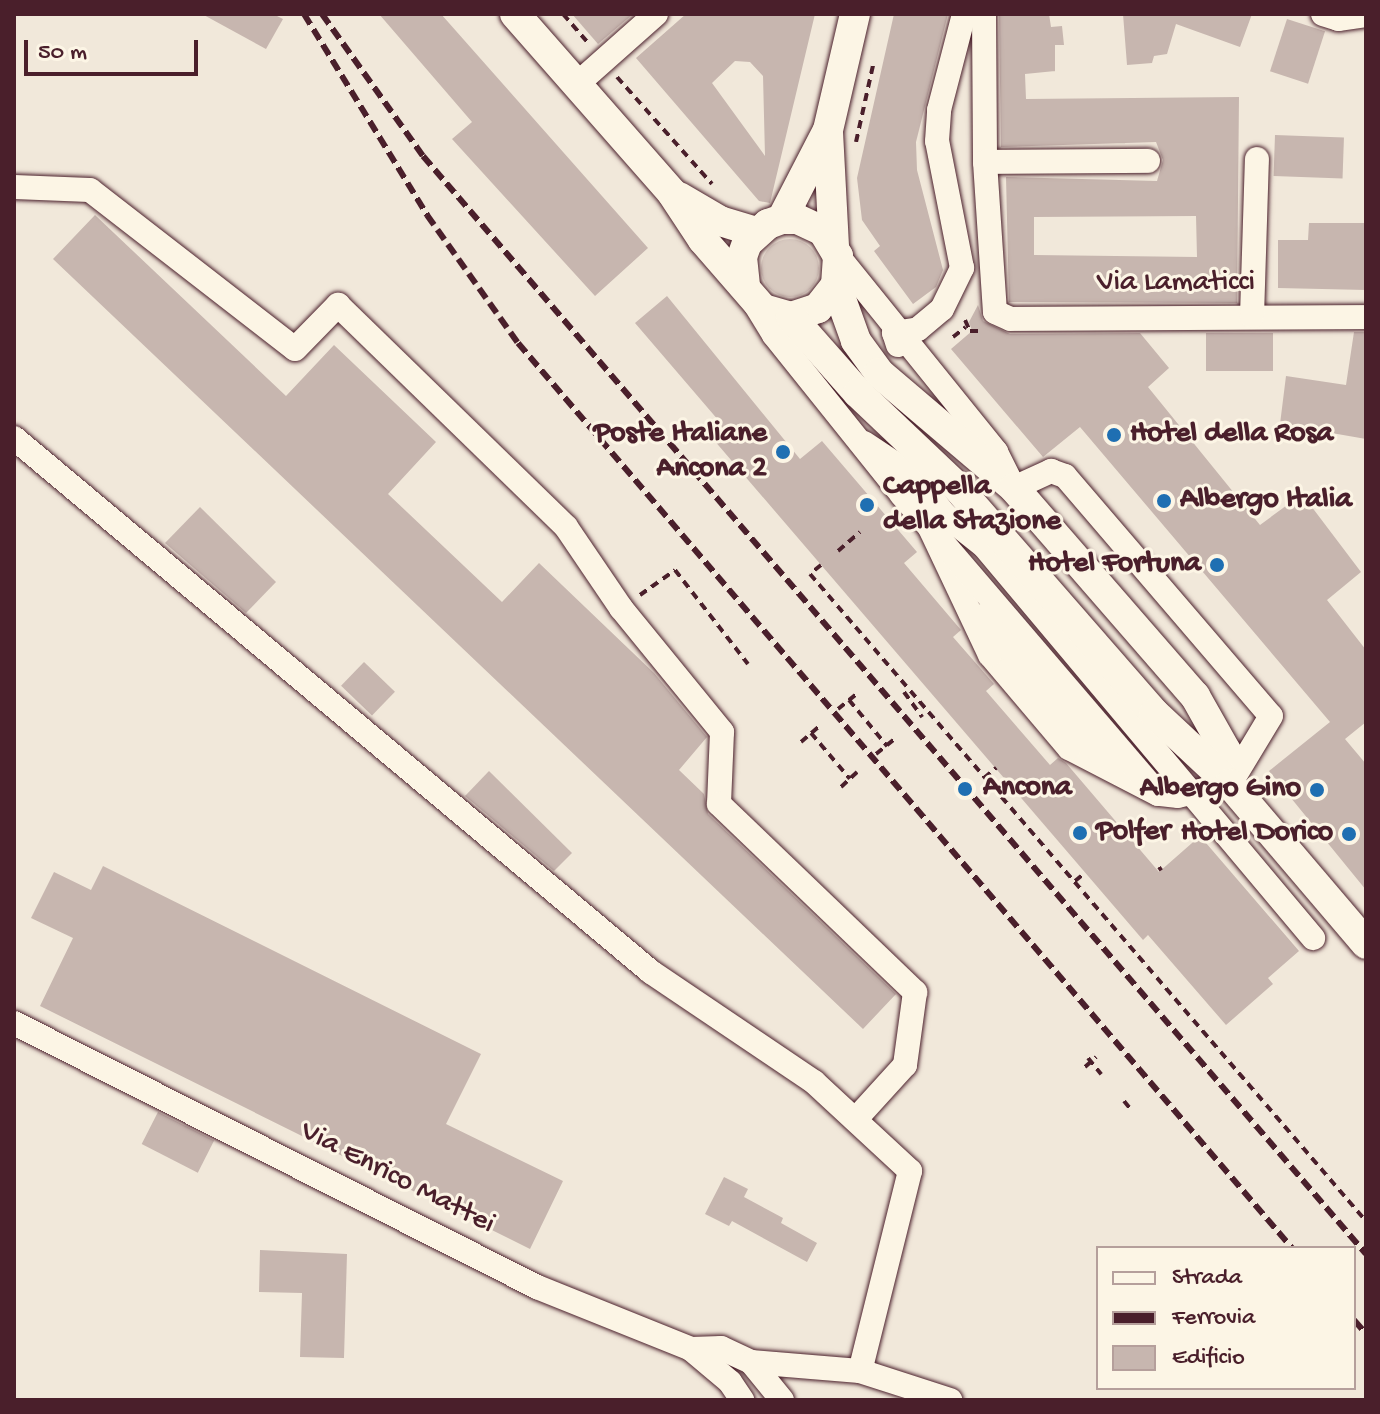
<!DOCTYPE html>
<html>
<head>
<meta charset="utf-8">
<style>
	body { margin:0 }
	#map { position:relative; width:1380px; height:1414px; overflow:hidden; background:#f1e8da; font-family:"Gochi Hand",sans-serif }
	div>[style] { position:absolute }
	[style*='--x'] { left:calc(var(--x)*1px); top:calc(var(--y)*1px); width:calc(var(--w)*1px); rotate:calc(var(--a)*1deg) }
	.green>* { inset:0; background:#d8cac0 }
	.round { border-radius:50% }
	.building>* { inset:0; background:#c7b6af; transform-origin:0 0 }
	.path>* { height:4px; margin-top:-2px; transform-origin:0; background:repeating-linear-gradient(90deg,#4a1f2b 0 8px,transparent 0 14px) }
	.roads { filter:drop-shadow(0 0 2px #4a1f2b) drop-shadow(0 0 2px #4a1f2b) }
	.minor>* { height:24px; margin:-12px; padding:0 12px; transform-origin:12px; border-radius:12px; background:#fcf5e5 }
	.major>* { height:30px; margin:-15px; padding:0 15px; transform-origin:15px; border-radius:15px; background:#fcf5e5 }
	.rail>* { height:6px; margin-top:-3px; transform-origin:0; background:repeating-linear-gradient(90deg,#4a1f2b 0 12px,transparent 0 18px) }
	.dots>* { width:22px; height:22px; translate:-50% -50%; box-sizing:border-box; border:4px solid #fcf5e5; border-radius:50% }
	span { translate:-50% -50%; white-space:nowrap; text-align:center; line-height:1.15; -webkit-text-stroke:6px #fcf5e5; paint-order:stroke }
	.street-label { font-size:30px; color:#4a1f2b }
	.poi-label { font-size:30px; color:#4a1f2b; font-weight:700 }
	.right { translate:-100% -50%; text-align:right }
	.left { translate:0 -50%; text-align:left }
	.frame { position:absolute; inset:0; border:16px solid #4a1f2b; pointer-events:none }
	.legend { position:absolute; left:1096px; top:1246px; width:260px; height:144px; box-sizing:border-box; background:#fcf5e5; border:2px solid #b59f9b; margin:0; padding:10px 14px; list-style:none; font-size:24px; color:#4a1f2b }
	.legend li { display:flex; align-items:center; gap:16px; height:40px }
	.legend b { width:40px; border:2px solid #b59f9b }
	.scale { position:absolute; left:24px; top:40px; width:174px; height:36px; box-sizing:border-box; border:4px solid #4a1f2b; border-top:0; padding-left:10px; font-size:24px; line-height:28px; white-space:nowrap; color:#4a1f2b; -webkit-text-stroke:6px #fcf5e5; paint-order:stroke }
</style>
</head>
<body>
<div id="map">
	<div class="green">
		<div class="round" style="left:761px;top:239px;width:58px;height:58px"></div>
	</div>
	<div class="building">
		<div style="clip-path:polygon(202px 14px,273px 14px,283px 19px,266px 49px)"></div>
		<div style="clip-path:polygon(379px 14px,441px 14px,648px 248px,595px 296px,452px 139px,472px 122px)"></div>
		<div style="clip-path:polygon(572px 14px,633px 14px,598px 44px)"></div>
		<div style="clip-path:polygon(evenodd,686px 14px,815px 14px,770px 203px,759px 201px,636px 58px,686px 14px,735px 61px,750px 62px,763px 76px,765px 156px,712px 83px,735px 61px)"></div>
		<div style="clip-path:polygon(894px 14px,948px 14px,916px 142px,917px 170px,943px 270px,936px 287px,913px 304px,874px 251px,880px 246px,862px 220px,857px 178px)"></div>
		<div style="clip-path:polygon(evenodd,999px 14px,1049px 14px,1051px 27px,1062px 26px,1064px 45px,1055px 45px,1055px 71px,1025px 74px,1026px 99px,1239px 97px,1237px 303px,1009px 302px,1006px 177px,1157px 181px,1163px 160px,1156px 142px,1001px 147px,999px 14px,1196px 216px,1197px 257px,1034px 255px,1034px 217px,1196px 216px)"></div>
		<div style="clip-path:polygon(1123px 14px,1252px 14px,1240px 47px,1176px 24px,1167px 54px,1154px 56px,1152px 63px,1127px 65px)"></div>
		<div style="left:1287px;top:19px;width:40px;height:55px;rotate:18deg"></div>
		<div style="left:1275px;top:135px;width:69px;height:41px;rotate:2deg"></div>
		<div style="clip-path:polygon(95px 215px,286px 396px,334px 345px,436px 442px,388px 494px,502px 602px,539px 563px,654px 673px,707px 737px,679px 770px,704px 794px,708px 814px,896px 994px,863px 1029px,53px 259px)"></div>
		<div style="clip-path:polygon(1309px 223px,1366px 223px,1366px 290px,1278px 288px,1278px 240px,1308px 240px)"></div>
		<div style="clip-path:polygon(667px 296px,800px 459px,822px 441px,917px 552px,904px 563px,961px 630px,953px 637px,994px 684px,986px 691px,1050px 765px,1058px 758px,1066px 763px,1159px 872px,1200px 836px,1299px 951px,1268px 978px,1273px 984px,1226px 1025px,1148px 935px,1143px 940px,707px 432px,719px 421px,635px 323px)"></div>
		<div style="clip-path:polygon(978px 305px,983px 321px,1010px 334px,1140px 333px,1169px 368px,1148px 387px,1260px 525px,1302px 494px,1361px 572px,1327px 600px,1366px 650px,1366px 722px,1345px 739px,1366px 764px,1366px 890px,1269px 771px,1330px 722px,1080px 427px,1043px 457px,951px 349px,972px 331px,969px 322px)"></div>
		<div style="clip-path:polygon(1354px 332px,1366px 332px,1366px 439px,1280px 424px,1286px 376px,1346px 385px)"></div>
		<div style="left:1206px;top:333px;width:67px;height:38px"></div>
		<div style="clip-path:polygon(200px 507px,276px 582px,246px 613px,165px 543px)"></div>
		<div style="left:364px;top:662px;width:43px;height:33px;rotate:44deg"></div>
		<div style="clip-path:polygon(489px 771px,572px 853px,554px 871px,465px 796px)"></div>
		<div style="clip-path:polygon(103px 866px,481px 1054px,446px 1124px,563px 1181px,530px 1249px,40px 1006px,73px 938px,31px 918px,54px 872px,91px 890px)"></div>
		<div style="left:158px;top:1112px;width:63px;height:36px;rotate:27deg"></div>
		<div style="clip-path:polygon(724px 1177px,748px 1189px,744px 1197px,783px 1218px,781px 1223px,817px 1243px,807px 1262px,732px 1221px,729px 1226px,705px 1214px)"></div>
		<div style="clip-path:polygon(260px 1250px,347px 1254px,344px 1358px,300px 1357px,302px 1293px,259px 1292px)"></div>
	</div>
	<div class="path">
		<div style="--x:563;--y:14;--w:38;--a:49"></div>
		<div style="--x:617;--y:77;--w:143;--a:48.4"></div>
		<div style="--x:856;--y:142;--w:83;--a:-77.5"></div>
		<div style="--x:965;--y:320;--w:12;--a:66"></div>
		<div style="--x:970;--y:331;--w:12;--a:0"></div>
		<div style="--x:953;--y:337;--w:16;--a:-38"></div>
		<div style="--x:838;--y:551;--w:29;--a:-41"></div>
		<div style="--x:821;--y:565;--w:14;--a:141"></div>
		<div style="--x:810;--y:574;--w:853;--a:49.33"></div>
		<div style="--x:640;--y:595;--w:43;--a:-35.5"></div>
		<div style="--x:675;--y:570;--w:119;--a:52.2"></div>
		<div style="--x:904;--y:692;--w:31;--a:54"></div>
		<div style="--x:849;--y:700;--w:60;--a:50.4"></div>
		<div style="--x:838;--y:709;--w:26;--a:-39"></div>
		<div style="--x:811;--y:733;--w:60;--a:49.7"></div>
		<div style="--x:801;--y:742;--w:23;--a:-41"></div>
		<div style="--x:876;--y:754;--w:26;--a:-39"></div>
		<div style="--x:984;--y:778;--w:16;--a:-40"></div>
		<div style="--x:841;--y:787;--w:22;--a:-43"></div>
		<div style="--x:1159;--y:867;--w:4;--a:56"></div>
		<div style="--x:1075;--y:881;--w:13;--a:-39"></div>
		<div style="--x:1088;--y:1058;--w:21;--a:51"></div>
		<div style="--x:1085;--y:1067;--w:15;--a:-42"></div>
		<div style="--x:1124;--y:1101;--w:13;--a:51"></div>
	</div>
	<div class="roads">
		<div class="minor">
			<div style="--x:984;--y:14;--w:148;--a:89.6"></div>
			<div style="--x:985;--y:162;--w:150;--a:86.2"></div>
			<div style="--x:995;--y:312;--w:17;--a:24"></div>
			<div style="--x:1011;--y:319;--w:355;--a:-0.3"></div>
			<div style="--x:1323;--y:14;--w:16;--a:18"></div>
			<div style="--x:1338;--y:19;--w:28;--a:-8"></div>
			<div style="--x:576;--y:85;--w:107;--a:-41.6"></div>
			<div style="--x:985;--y:162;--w:163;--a:-0.4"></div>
			<div style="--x:14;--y:187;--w:76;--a:2.3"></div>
			<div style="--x:90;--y:190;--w:259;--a:37.8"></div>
			<div style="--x:295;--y:349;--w:62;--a:-45.7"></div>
			<div style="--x:338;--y:305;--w:318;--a:44.2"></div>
			<div style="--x:566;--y:527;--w:98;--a:55.8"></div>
			<div style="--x:621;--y:608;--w:160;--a:50.8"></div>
			<div style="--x:722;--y:732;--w:72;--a:92.4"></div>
			<div style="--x:719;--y:804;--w:272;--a:43.8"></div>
			<div style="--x:915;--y:992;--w:74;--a:97.8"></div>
			<div style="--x:905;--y:1065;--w:74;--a:132.3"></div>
			<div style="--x:838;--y:256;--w:252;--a:51.1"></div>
			<div style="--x:996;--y:452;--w:40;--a:63.4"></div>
			<div style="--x:1014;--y:488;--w:41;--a:-24.7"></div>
			<div style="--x:1051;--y:471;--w:15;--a:20"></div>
			<div style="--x:1065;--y:476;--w:316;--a:49.4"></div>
			<div style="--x:1271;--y:716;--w:79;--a:121.1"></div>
			<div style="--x:1230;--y:784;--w:53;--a:167"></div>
			<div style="--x:1178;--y:796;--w:20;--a:-174"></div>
			<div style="--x:1158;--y:794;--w:100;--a:-152.7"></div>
			<div style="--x:1069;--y:748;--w:122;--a:-130.3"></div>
			<div style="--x:990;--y:655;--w:140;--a:-115.3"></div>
			<div style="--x:752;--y:299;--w:42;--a:58.6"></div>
			<div style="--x:774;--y:335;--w:205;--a:51.3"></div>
			<div style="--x:902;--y:495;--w:386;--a:49.4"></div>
			<div style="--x:1252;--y:316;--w:157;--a:-88.2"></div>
			<div style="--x:898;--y:345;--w:13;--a:-108"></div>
			<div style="--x:894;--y:333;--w:24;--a:-9"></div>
			<div style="--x:918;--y:329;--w:31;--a:-40"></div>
			<div style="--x:942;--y:309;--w:46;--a:-64"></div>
			<div style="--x:962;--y:268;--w:129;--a:-101.1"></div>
			<div style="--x:937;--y:141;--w:31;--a:-86"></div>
			<div style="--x:939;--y:110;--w:99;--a:-75.4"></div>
			<div style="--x:14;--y:438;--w:831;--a:39.97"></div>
			<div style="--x:651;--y:972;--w:197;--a:34"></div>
			<div style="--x:814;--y:1082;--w:131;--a:42.8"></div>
			<div style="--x:910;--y:1171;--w:206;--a:104"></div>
			<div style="--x:864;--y:443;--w:61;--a:33.7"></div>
			<div style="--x:915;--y:477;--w:48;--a:51.7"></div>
			<div style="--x:945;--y:515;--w:50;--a:38.5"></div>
			<div style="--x:984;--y:546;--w:512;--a:49.99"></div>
			<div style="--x:981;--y:616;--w:195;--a:49"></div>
			<div style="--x:14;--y:1023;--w:586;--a:26.78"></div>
			<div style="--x:537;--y:1287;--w:166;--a:21.9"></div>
			<div style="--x:691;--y:1349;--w:51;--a:40.2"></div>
			<div style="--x:730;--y:1382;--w:22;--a:56"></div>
			<div style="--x:691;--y:1349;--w:30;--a:-2"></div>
			<div style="--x:721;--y:1348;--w:33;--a:25"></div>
			<div style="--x:751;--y:1362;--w:109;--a:4.7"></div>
			<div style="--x:860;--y:1371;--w:95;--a:17.9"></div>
			<div style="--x:751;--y:1362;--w:49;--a:50.8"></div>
		</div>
		<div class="major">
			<div style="--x:515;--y:14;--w:238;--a:48.7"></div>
			<div style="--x:672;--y:193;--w:56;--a:56.6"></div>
			<div style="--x:703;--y:240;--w:91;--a:49"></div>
			<div style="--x:763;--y:309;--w:29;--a:16"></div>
			<div style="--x:791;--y:317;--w:28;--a:-18"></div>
			<div style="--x:818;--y:308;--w:29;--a:-52"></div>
			<div style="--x:836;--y:285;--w:29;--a:-86"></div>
			<div style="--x:838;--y:256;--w:29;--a:-121"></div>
			<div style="--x:823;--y:231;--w:29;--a:-155"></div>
			<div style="--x:797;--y:219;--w:15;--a:180"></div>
			<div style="--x:782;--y:219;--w:15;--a:160"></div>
			<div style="--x:768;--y:224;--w:28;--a:138"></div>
			<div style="--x:747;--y:243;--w:15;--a:110"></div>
			<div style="--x:742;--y:257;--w:29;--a:84"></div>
			<div style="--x:828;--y:132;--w:114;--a:87"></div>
			<div style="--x:679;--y:197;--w:48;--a:30.3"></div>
			<div style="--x:720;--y:221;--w:39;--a:17"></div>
			<div style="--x:782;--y:219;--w:100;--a:-62.7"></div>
			<div style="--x:828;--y:130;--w:119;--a:-76.9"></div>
			<div style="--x:836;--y:285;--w:59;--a:70.3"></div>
			<div style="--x:856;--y:341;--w:39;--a:54"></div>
			<div style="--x:879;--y:373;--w:177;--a:40.4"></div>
			<div style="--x:1014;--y:488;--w:276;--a:49"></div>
			<div style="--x:1195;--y:696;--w:63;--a:60.6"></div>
			<div style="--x:1226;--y:751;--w:33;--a:83"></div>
			<div style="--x:791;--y:317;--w:101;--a:48.6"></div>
			<div style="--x:858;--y:393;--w:135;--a:43.5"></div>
			<div style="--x:956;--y:486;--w:301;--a:48.9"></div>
			<div style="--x:1154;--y:713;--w:104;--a:43.1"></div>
			<div style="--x:1230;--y:784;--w:210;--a:49.6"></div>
		</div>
	</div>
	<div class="rail">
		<div style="--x:304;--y:14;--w:236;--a:58.5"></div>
		<div style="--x:427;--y:215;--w:157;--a:54.6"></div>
		<div style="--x:518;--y:343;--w:1191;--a:49.46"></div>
		<div style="--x:322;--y:14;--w:174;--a:54.6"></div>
		<div style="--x:423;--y:156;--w:1447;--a:49.34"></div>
		<div style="--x:1354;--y:1320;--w:18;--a:49"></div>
	</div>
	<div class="dots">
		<div style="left:1114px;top:435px;background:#1f6fb2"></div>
		<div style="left:783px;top:452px;background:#1f6fb2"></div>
		<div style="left:1164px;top:501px;background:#1f6fb2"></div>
		<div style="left:867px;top:505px;background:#1f6fb2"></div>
		<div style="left:1217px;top:565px;background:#1f6fb2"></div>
		<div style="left:965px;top:789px;background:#1f6fb2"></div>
		<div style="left:1317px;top:790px;background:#1f6fb2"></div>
		<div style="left:1080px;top:833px;background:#1f6fb2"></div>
		<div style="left:1349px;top:834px;background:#1f6fb2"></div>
	</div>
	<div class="street-label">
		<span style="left:1176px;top:284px">Via Lamaticci</span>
		<span style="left:397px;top:1179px;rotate:27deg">Via Enrico Mattei</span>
	</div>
	<div class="poi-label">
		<span class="right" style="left:767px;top:452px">Poste Italiane<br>Ancona 2</span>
		<span class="left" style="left:1130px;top:435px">Hotel della Rosa</span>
		<span class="left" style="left:883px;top:505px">Cappella<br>della Stazione</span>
		<span class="left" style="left:1180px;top:501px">Albergo Italia</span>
		<span class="right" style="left:1201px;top:565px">Hotel Fortuna</span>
		<span class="left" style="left:983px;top:789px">Ancona</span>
		<span class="right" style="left:1301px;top:790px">Albergo Gino</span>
		<span class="left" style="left:1096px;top:833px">Polfer</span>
		<span class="right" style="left:1333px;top:834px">Hotel Dorico</span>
	</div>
	<div class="frame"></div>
	<ul class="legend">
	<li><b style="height:10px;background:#fcf5e5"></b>Strada</li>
	<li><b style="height:10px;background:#4a1f2b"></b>Ferrovia</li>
	<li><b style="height:22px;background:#c7b6af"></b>Edificio</li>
	</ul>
	<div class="scale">50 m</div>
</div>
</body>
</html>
